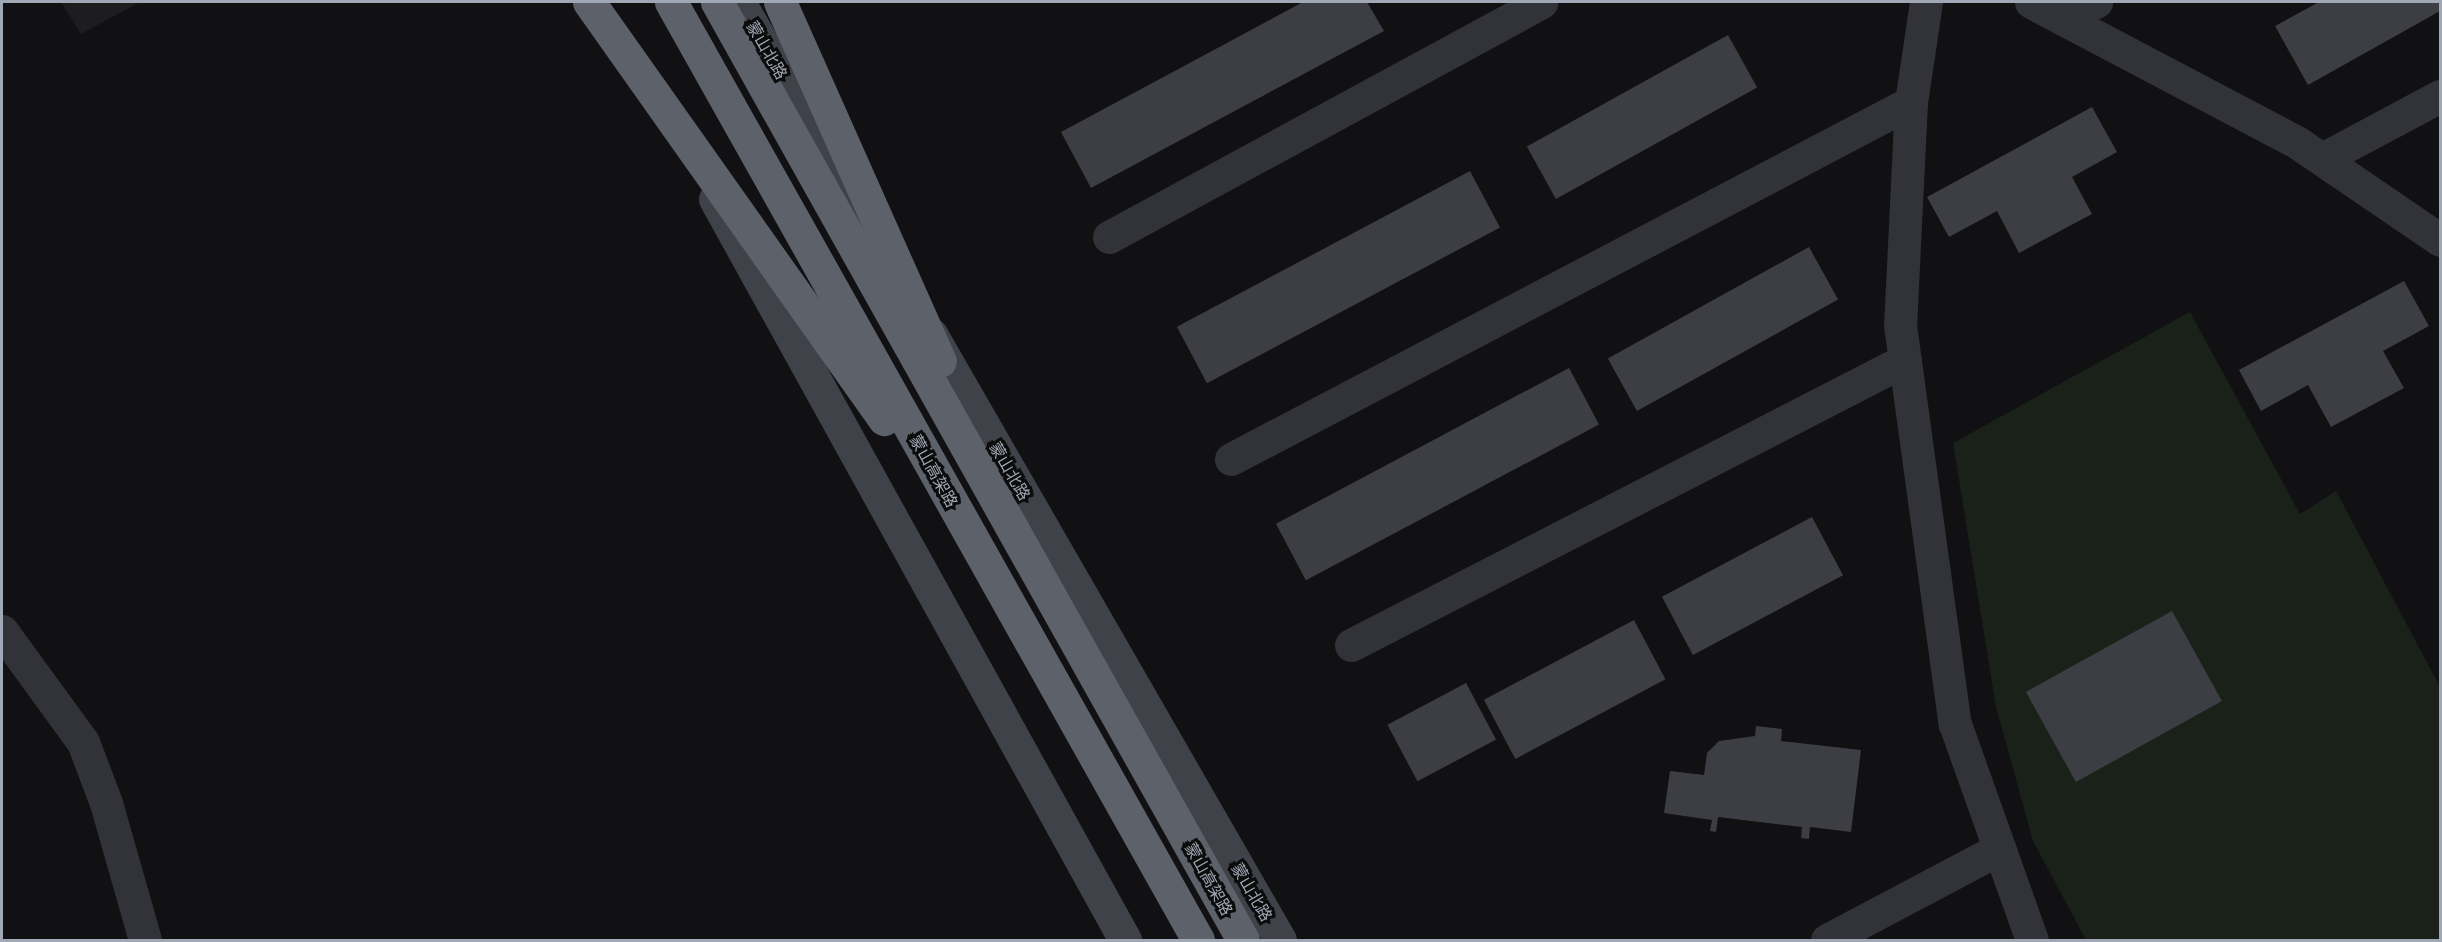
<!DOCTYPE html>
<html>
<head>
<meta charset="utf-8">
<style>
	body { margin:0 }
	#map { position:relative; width:2442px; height:942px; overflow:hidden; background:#111113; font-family:Quicksand,"Noto Sans SC",sans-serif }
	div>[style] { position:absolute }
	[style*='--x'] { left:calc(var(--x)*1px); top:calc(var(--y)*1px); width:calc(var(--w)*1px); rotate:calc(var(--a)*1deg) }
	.built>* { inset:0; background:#1d1d20 }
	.green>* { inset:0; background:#192119 }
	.building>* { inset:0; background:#3d3e43; transform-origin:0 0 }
	.street>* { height:33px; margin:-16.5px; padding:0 16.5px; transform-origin:16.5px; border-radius:16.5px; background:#313338 }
	.secondary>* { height:33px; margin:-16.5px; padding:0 16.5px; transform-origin:16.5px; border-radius:16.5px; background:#3f4248 }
	.highway>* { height:33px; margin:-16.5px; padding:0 16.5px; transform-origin:16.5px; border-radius:16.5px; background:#5d6169 }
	span { translate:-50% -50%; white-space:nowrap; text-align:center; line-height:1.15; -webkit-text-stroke:6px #0c0c0d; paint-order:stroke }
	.street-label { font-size:16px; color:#a1a8b5 }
	.frame { position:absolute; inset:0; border:3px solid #a1a8b5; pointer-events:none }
</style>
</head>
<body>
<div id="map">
	<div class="built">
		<div style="clip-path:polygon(61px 2px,140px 2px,81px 34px)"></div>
	</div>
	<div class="green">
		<div style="clip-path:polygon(2190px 312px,2300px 514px,2336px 491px,2440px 687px,2440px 940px,2086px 940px,2033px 841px,1996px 707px,1953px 443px)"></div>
	</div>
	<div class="building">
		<div style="clip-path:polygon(1303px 2px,1367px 2px,1384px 31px,1091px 188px,1061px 132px)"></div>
		<div style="clip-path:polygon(2319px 2px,2440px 2px,2440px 11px,2308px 85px,2275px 26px)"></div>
		<div style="left:1728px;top:35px;width:60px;height:230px;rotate:61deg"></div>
		<div style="clip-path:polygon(2092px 107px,2117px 152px,2072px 177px,2092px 214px,2019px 253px,1997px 211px,1949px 237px,1927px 197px)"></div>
		<div style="left:1470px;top:171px;width:64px;height:332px;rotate:62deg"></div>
		<div style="left:1809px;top:247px;width:60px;height:230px;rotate:61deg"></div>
		<div style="clip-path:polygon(2404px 281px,2429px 326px,2383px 351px,2404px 388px,2331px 427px,2308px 385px,2261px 411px,2239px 370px)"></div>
		<div style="left:1569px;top:368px;width:64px;height:332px;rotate:62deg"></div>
		<div style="left:1812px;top:517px;width:66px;height:170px;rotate:62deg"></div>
		<div style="left:2172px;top:611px;width:103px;height:167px;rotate:61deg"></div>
		<div style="left:1634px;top:620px;width:67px;height:170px;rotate:62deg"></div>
		<div style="left:1466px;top:683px;width:64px;height:89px;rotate:62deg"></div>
		<div style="clip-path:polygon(1756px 726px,1782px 729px,1781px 741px,1861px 750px,1851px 832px,1810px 827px,1809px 839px,1801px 838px,1802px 827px,1718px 817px,1716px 832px,1710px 831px,1712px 820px,1664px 813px,1670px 771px,1704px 775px,1707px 753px,1719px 741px,1755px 736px)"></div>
	</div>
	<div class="street">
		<div style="--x:1926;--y:2;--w:101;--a:98.5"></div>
		<div style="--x:1911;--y:102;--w:223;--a:92.8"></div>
		<div style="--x:1900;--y:325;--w:403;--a:82.2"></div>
		<div style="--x:1955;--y:724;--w:229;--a:70.4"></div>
		<div style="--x:2031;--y:2;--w:302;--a:27.8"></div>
		<div style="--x:2298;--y:143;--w:172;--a:34.3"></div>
		<div style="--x:2063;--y:18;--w:37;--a:-26"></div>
		<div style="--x:2322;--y:159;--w:134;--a:-28.1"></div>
		<div style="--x:1109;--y:237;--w:492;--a:-28.5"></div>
		<div style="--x:1231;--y:459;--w:768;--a:-27.7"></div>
		<div style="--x:2;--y:631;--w:137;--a:53.9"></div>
		<div style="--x:83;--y:742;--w:65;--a:69.3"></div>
		<div style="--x:106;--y:803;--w:142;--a:74.1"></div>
		<div style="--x:1351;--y:645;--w:623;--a:-27.22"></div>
		<div style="--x:1827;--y:940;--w:195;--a:-27.9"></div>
	</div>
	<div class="secondary">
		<div style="--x:739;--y:2;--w:245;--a:60.1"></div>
		<div style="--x:715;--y:199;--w:847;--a:61.04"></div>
		<div style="--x:931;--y:334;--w:699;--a:60.06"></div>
	</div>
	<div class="highway">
		<div style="--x:589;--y:2;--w:511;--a:54.72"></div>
		<div style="--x:671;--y:2;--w:1076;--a:60.67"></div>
		<div style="--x:717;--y:2;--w:1075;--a:60.72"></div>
		<div style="--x:780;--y:2;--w:393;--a:66"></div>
	</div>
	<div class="street-label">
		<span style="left:767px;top:50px;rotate:60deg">蒙山北路</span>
		<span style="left:934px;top:471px;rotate:61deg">蒙山高架路</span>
		<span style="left:1010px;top:471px;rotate:60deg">蒙山北路</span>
		<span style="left:1209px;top:879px;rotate:61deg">蒙山高架路</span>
		<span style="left:1252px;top:892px;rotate:60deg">蒙山北路</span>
	</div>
	<div class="frame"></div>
</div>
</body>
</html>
